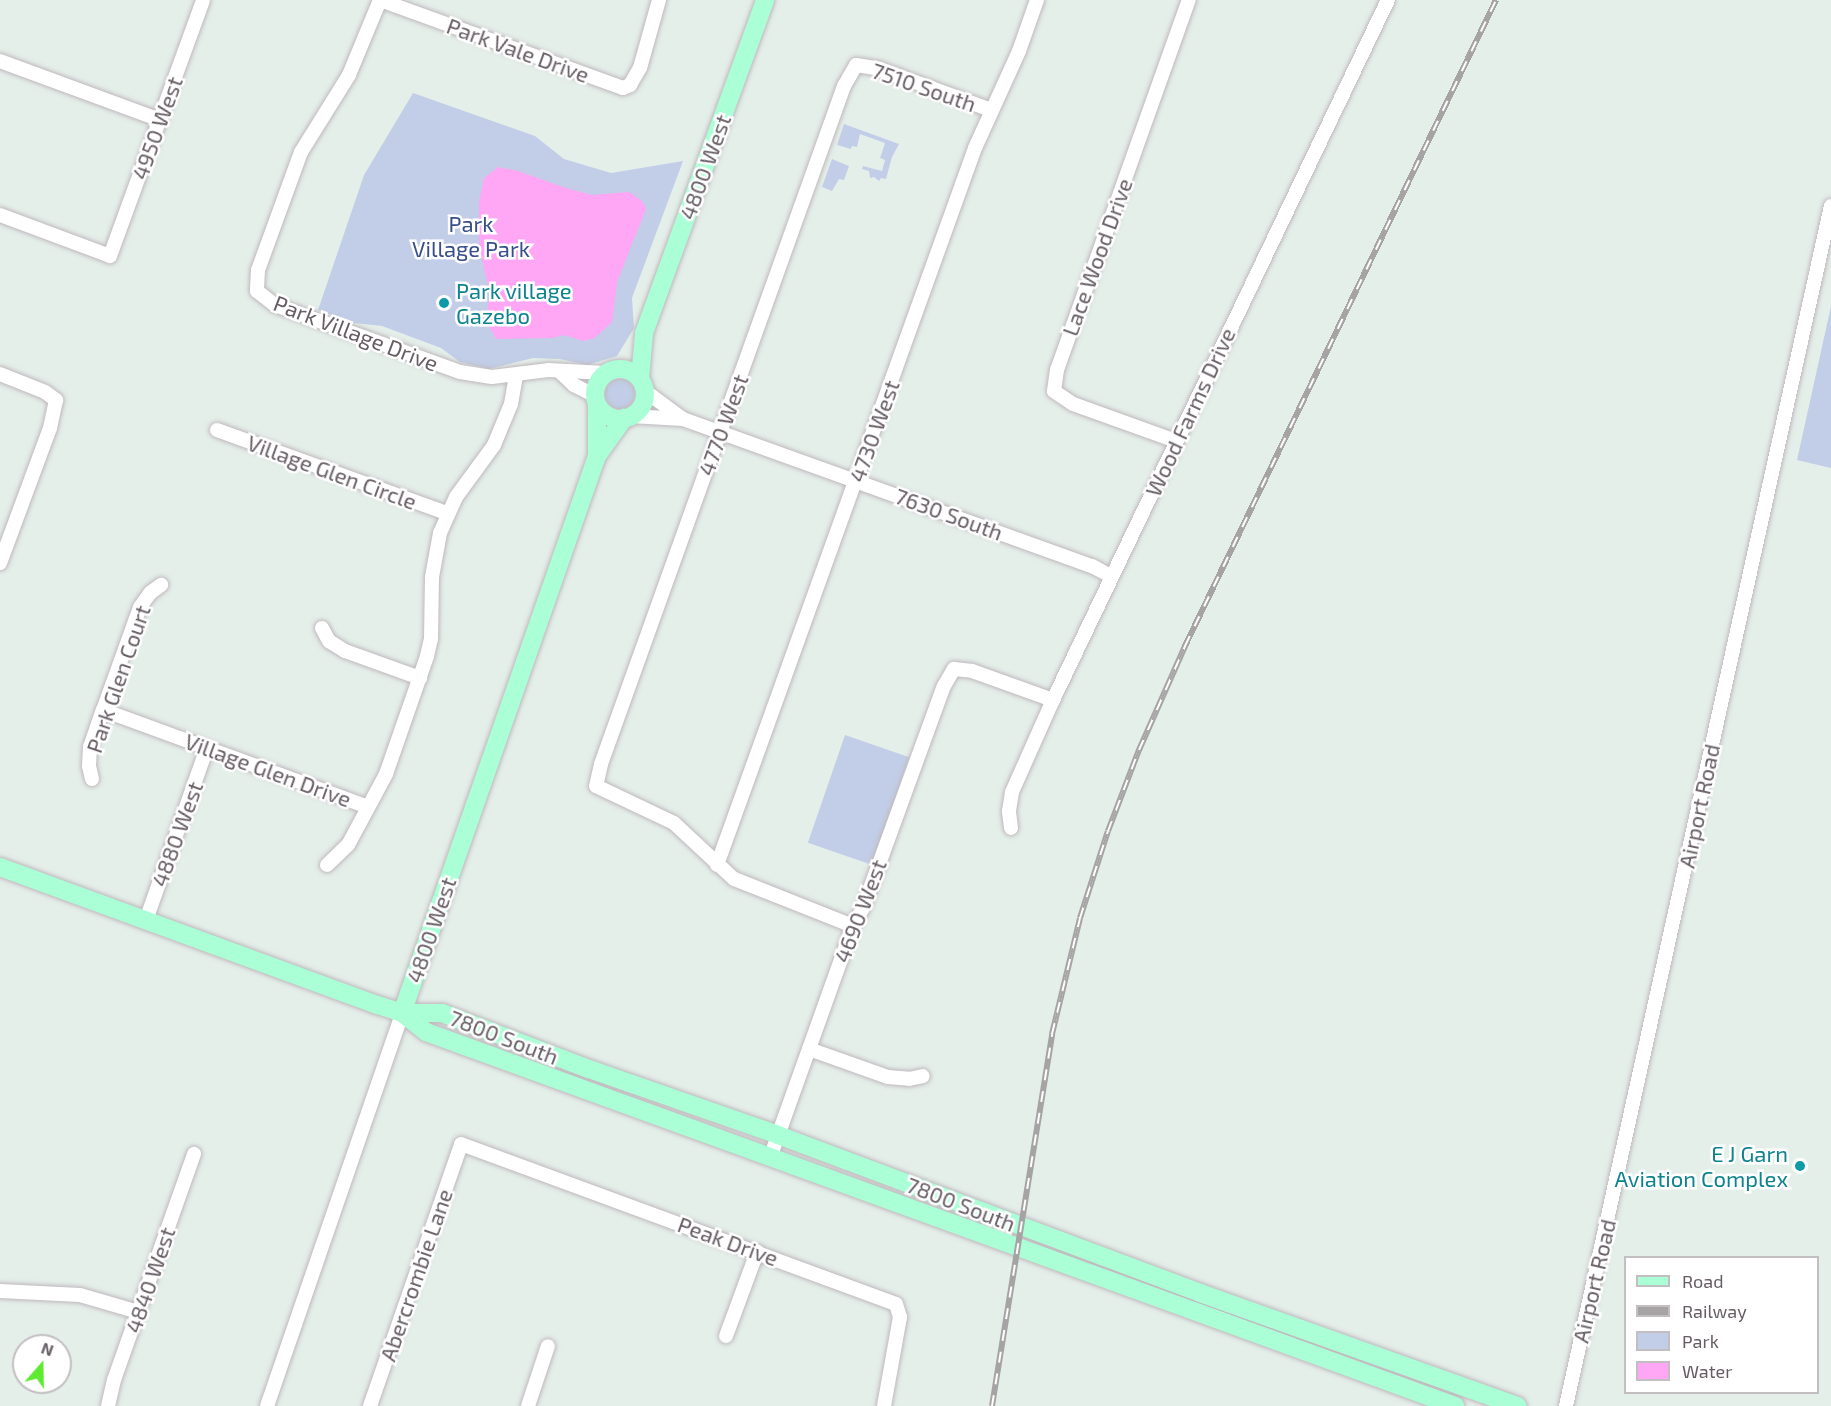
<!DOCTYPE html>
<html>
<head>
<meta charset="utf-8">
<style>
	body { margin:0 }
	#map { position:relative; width:1831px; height:1406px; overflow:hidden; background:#e5efea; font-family:"Exo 2",sans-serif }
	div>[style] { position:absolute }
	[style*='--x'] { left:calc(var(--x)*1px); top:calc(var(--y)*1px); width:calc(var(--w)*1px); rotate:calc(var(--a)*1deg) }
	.green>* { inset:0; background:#c2cee7; transform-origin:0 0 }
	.round { border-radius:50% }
	.water>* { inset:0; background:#ffa6f5 }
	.roads { filter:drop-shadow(0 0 2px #bfb8bd) drop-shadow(0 0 2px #bfb8bd) }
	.minor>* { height:14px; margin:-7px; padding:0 7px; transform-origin:7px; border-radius:7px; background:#fff }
	.major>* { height:18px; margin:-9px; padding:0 9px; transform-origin:9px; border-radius:9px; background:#abffd6 }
	.major>.ring { margin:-9px; padding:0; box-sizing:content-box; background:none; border:18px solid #abffd6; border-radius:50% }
	.rail>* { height:6px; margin-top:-3px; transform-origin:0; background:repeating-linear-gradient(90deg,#fff 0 11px,#a6a3a5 0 22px); box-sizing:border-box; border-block:2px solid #a6a3a5 }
	.dots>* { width:16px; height:16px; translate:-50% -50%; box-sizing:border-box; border:3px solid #fff; border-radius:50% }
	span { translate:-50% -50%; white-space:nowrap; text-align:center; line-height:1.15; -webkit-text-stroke:5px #fff; paint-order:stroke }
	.street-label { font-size:22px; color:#665d64 }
	.park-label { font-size:22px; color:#374e8b }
	.culture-label { font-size:22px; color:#0d838f }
	.left { translate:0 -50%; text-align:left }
	.right { translate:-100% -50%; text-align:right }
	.legend { position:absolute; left:1624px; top:1256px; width:195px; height:138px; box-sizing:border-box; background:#fff; border:2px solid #c2bec1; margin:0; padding:8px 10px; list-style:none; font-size:18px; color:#665d64 }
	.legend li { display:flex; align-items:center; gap:12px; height:30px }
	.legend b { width:30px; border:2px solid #c2bec1 }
	.north { position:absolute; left:12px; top:1334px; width:60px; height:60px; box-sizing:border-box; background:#fff; border:2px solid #c2bec1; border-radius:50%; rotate:20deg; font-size:16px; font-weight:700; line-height:24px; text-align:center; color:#665d64 }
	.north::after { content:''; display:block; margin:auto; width:21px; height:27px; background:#5eea31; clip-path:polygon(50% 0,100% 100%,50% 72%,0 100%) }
</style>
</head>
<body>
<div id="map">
	<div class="green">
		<div style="clip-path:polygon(413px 93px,535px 136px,564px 159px,611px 173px,683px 161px,632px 298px,634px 328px,617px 356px,587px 365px,560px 359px,533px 358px,489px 369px,460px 362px,441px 348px,382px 326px,354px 323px,318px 310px,364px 175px)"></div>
		<div style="clip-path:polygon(844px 124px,899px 144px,892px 157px,886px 179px,881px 178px,879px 181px,874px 177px,870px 178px,869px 171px,862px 169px,863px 166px,882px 171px,885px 160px,880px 158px,885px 143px,860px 134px,857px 147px,852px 146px,851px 149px,837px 145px)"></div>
		<div style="clip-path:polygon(832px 159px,849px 166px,844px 180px,839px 179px,832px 191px,822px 187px)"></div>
		<div style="clip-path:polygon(1831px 306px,1831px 468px,1797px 460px)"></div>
		<div class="round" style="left:605px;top:379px;width:30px;height:30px"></div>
		<div style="left:845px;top:735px;width:68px;height:114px;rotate:19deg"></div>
	</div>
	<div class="water">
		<div style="clip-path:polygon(498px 167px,518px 171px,566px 188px,592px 195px,629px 192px,642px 201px,646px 209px,617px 282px,612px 322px,595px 338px,583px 341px,564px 335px,553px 338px,496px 339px,490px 328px,487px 318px,489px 292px,479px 244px,479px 202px,484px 178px)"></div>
	</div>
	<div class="roads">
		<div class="minor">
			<div style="--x:380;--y:0;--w:81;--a:112.5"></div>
			<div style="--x:349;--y:75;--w:91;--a:121.9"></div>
			<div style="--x:301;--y:152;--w:126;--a:110"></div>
			<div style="--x:258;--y:270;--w:21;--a:93"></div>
			<div style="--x:257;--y:291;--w:23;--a:38"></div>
			<div style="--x:275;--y:305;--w:197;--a:19.9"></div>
			<div style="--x:460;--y:372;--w:32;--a:9"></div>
			<div style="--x:492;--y:377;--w:56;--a:-7.1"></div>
			<div style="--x:548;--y:370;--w:58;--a:3"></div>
			<div style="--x:380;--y:0;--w:258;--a:19.9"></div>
			<div style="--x:623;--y:88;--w:8;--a:-23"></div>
			<div style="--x:630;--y:85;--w:20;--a:-60"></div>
			<div style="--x:640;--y:68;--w:71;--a:-74.4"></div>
			<div style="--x:0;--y:61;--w:171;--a:20.2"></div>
			<div style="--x:0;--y:215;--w:117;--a:20.4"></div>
			<div style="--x:110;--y:256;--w:272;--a:-70"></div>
			<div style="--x:559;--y:371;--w:21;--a:43"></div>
			<div style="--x:574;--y:385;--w:22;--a:27"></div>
			<div style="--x:0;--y:374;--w:48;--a:21.8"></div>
			<div style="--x:45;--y:392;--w:14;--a:36"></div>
			<div style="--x:56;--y:400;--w:29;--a:102"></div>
			<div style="--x:50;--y:428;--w:144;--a:110.3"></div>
			<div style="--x:645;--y:391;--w:47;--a:36.4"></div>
			<div style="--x:683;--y:419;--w:435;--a:19.8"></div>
			<div style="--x:1092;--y:566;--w:21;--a:28"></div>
			<div style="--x:631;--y:416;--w:52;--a:3.3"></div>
			<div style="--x:217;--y:430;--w:244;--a:19.9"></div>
			<div style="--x:1176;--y:441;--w:109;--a:-160.2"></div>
			<div style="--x:1073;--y:404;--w:23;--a:-146"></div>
			<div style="--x:1054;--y:391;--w:21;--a:-82"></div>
			<div style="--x:1057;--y:370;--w:393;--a:-70.4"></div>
			<div style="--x:322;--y:628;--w:15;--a:62"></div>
			<div style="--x:329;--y:641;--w:19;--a:32"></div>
			<div style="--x:345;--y:651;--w:80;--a:19.8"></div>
			<div style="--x:103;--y:710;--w:282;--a:20.1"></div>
			<div style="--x:92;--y:779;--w:13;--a:-103"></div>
			<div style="--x:89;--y:766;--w:19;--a:-87"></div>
			<div style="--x:90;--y:747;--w:39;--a:-71"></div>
			<div style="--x:103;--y:710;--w:109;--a:-70.2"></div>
			<div style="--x:140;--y:607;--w:17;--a:-54"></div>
			<div style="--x:150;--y:593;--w:14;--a:-36"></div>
			<div style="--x:1011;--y:828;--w:17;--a:-97"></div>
			<div style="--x:1009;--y:811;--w:19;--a:-81"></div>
			<div style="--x:1012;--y:792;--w:101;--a:-66"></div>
			<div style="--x:1053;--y:700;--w:776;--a:-64.43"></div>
			<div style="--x:327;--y:865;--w:29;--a:-44"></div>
			<div style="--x:348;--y:845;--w:81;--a:-61.8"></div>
			<div style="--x:386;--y:774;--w:125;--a:-70.8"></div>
			<div style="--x:427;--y:656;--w:17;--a:-77"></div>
			<div style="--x:431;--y:639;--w:62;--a:-89.1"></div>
			<div style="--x:432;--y:577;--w:45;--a:-79.7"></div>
			<div style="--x:440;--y:533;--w:39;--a:-66"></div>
			<div style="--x:456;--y:497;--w:64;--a:-53.8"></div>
			<div style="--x:494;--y:445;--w:44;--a:-67.5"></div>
			<div style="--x:511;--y:404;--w:29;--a:-80"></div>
			<div style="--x:717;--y:865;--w:762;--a:-70.21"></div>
			<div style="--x:975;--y:148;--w:107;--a:-65.6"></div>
			<div style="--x:1019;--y:51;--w:54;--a:-70.6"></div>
			<div style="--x:146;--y:920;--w:182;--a:-70.5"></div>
			<div style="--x:853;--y:926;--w:128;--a:-158.4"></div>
			<div style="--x:734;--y:879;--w:82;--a:-137"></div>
			<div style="--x:674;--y:823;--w:86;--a:-154.6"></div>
			<div style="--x:596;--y:786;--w:23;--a:-77"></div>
			<div style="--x:601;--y:764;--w:720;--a:-70.28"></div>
			<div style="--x:844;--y:86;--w:24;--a:-60"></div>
			<div style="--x:856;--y:65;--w:24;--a:9"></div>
			<div style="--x:880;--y:69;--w:118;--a:20.3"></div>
			<div style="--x:809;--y:1049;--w:84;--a:19.5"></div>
			<div style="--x:888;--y:1077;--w:21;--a:5"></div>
			<div style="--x:909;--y:1079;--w:14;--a:-12"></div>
			<div style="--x:771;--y:1155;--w:243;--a:-70.3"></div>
			<div style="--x:853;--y:926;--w:21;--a:-61"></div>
			<div style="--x:863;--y:908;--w:236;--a:-70"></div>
			<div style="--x:944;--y:686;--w:20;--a:-60"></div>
			<div style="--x:954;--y:669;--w:18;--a:6"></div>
			<div style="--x:972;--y:671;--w:86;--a:19.7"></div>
			<div style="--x:0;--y:1291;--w:80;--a:2.9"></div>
			<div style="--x:80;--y:1295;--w:60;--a:16.3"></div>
			<div style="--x:726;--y:1336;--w:90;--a:-69.7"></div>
			<div style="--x:108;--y:1406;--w:27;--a:-77"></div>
			<div style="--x:114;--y:1380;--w:240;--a:-70.5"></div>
			<div style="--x:267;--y:1406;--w:416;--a:-71"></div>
			<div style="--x:370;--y:1406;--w:277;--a:-70.8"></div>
			<div style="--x:461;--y:1144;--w:463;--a:20.2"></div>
			<div style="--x:896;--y:1304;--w:14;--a:73"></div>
			<div style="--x:900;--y:1317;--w:90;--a:100.2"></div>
			<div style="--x:528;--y:1406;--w:63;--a:-71.6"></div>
			<div style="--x:1566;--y:1406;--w:1229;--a:-77.55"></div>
		</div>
		<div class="major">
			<div class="ring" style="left:595px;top:369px;width:32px;height:32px"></div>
			<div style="--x:640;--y:379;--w:46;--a:-85"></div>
			<div style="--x:644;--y:333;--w:354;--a:-70"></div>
			<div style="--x:597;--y:456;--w:47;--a:-54.6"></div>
			<div style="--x:0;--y:867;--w:402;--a:20.1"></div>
			<div style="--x:378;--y:1005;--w:25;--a:18"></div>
			<div style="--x:402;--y:1013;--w:40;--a:0"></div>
			<div style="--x:442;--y:1013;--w:157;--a:20.9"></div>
			<div style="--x:589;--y:1069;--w:200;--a:19.2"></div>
			<div style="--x:778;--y:1135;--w:451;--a:20.5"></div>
			<div style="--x:1200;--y:1293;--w:337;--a:19.6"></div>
			<div style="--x:402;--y:1013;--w:31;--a:38"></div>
			<div style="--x:426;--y:1032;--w:1095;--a:19.97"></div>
			<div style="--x:402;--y:1013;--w:590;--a:-70.71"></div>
			<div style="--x:597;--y:456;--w:51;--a:-90"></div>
		</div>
	</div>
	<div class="rail">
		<div style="--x:992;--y:1406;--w:377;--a:-80.8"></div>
		<div style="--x:1052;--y:1034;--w:119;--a:-76.4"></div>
		<div style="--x:1080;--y:918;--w:91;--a:-72.2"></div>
		<div style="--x:1108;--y:831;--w:87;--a:-69.1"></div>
		<div style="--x:1139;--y:750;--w:114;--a:-66.1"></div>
		<div style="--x:1185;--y:646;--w:717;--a:-64.29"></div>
	</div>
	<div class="dots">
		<div style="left:444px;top:303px;background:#0f9aa8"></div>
		<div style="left:1800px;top:1166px;background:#0f9aa8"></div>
	</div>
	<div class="street-label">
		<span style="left:518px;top:50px;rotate:20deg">Park Vale Drive</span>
		<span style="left:924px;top:87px;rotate:19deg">7510 South</span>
		<span style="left:157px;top:128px;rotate:-70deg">4950 West</span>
		<span style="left:705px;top:167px;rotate:-70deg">4800 West</span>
		<span style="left:1097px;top:257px;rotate:-70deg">Lace Wood Drive</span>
		<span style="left:356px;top:333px;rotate:21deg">Park Village Drive</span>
		<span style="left:1190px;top:412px;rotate:-65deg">Wood Farms Drive</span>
		<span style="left:723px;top:425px;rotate:-70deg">4770 West</span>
		<span style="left:874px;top:431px;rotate:-70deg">4730 West</span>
		<span style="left:332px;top:472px;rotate:20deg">Village Glen Circle</span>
		<span style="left:949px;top:514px;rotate:20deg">7630 South</span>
		<span style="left:118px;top:679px;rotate:-71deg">Park Glen Court</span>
		<span style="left:268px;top:770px;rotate:20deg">Village Glen Drive</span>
		<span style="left:1699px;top:806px;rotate:-78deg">Airport Road</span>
		<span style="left:177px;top:834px;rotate:-70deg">4880 West</span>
		<span style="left:860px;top:911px;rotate:-69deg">4690 West</span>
		<span style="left:431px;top:930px;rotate:-71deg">4800 West</span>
		<span style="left:504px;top:1037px;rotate:21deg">7800 South</span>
		<span style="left:961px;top:1204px;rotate:21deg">7800 South</span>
		<span style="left:728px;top:1241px;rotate:20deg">Peak Drive</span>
		<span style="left:416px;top:1275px;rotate:-71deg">Abercrombie Lane</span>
		<span style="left:150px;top:1280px;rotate:-71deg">4840 West</span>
		<span style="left:1594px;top:1281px;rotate:-77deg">Airport Road</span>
	</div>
	<div class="park-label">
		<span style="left:471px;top:236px">Park<br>Village Park</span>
	</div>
	<div class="culture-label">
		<span class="left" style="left:456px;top:303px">Park village<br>Gazebo</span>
		<span class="right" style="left:1788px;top:1166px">E J Garn<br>Aviation Complex</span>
	</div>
	<ul class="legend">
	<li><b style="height:8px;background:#abffd6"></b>Road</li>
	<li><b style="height:8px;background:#a6a3a5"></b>Railway</li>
	<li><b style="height:16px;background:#c2cee7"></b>Park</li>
	<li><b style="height:16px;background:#ffa6f5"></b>Water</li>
	</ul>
	<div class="north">N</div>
</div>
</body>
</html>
